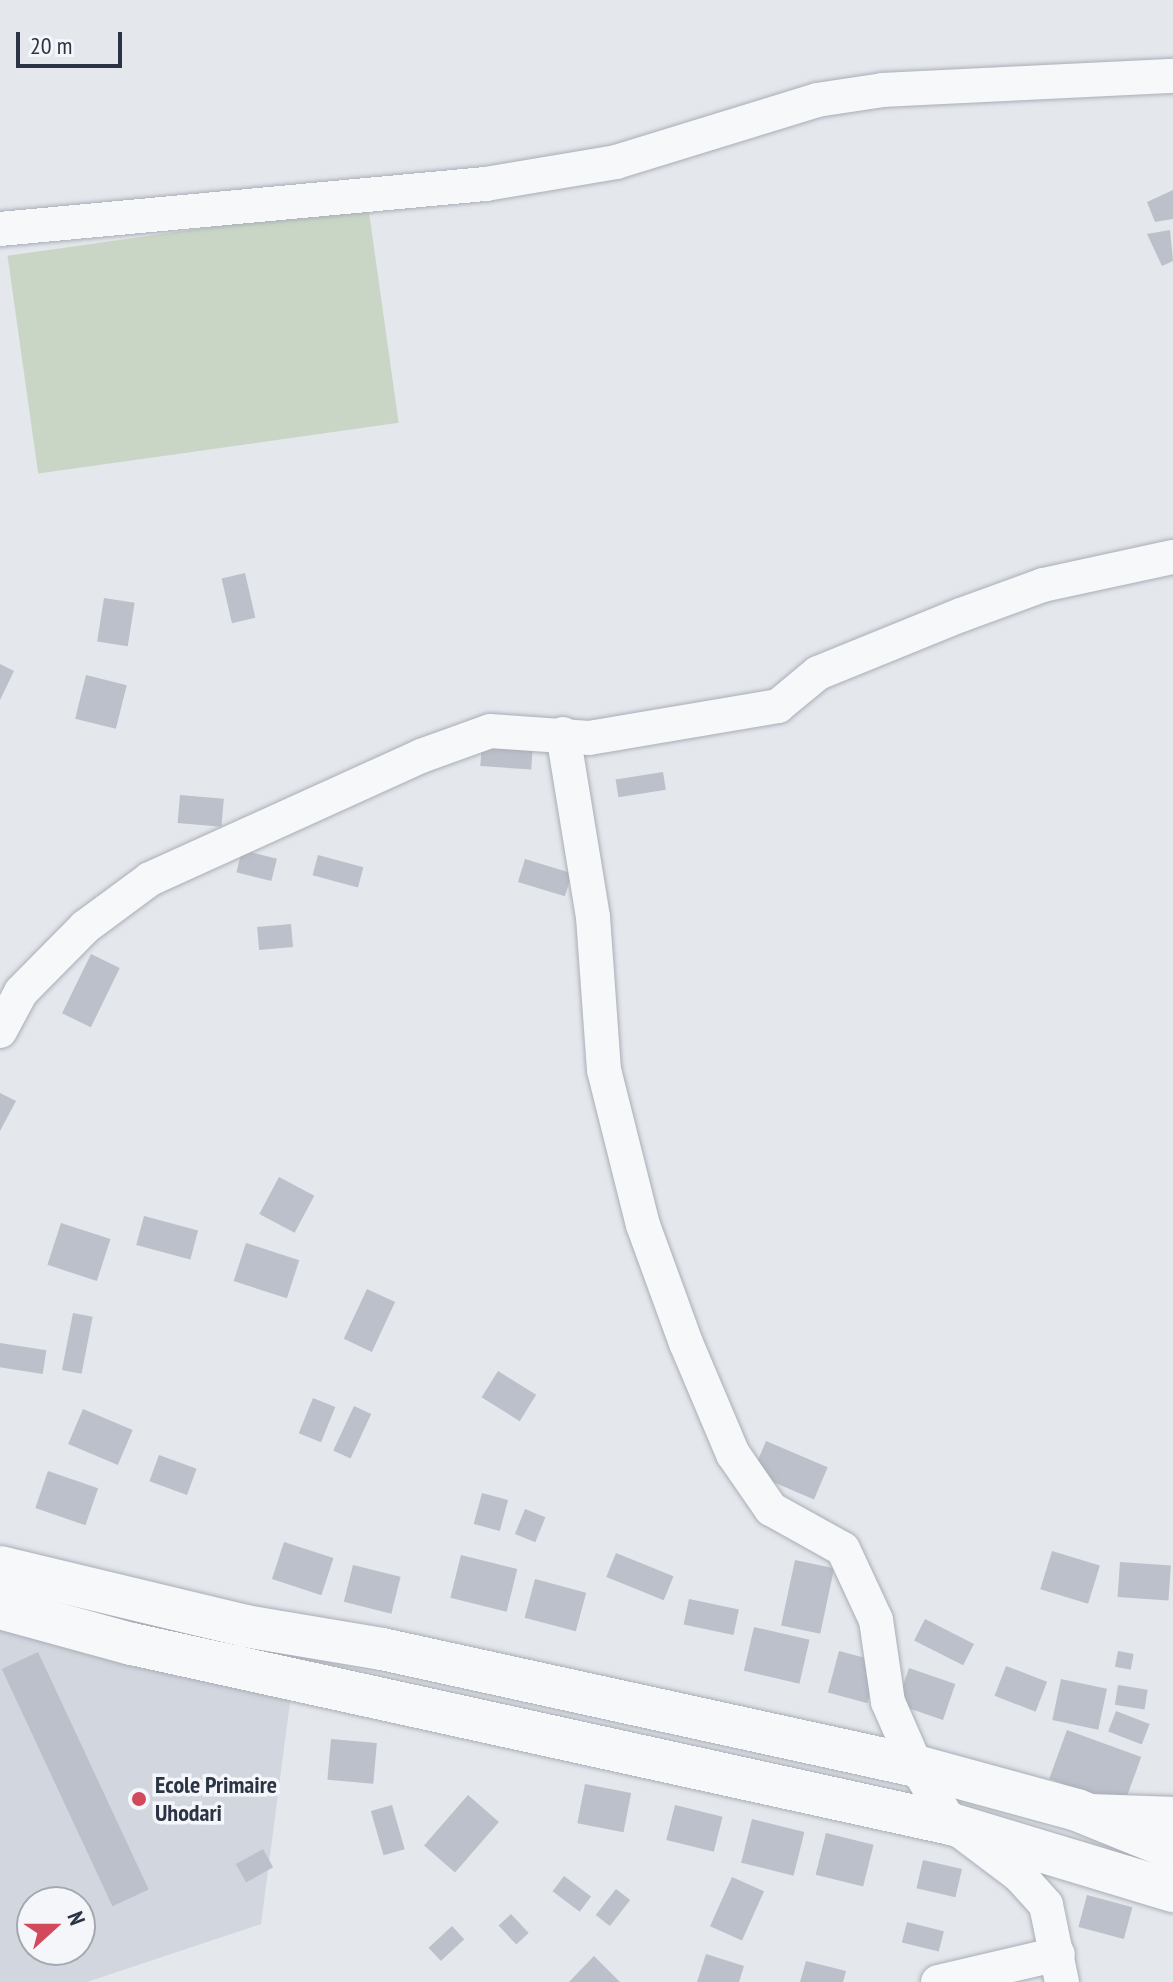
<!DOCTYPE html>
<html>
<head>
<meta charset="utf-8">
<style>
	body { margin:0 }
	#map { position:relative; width:1173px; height:1982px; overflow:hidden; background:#e4e7ec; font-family:"PT Sans Narrow",sans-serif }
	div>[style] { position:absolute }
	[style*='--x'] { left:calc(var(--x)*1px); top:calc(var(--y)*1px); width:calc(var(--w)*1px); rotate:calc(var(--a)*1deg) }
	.built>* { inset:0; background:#d2d6de }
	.green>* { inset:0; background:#c9d6c5; transform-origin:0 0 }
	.building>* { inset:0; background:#bbc0ca; transform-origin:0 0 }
	.roads { filter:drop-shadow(0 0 2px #a9aeb7) drop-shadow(0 0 2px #a9aeb7) }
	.minor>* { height:34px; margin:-17px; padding:0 17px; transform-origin:17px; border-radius:17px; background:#f7f8fa }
	.tertiary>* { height:42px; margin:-21px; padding:0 21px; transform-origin:21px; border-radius:21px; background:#f7f8fa }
	.dots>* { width:22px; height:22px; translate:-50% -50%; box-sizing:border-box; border:4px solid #f4f6f9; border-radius:50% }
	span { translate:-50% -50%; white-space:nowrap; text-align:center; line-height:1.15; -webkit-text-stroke:7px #f4f6f9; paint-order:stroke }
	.poi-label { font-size:24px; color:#2b3445; font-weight:700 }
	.left { translate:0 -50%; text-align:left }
	.north { position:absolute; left:16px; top:1886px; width:80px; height:80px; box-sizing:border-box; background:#f4f6f9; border:2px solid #a4a8b1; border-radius:50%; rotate:69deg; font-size:22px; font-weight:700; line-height:32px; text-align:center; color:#2b3445 }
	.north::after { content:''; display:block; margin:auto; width:28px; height:36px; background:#d1495b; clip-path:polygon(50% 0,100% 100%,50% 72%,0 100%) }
	.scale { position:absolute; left:16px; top:32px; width:106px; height:36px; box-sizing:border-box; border:4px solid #2b3445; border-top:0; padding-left:10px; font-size:24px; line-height:28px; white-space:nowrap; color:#2b3445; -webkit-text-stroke:6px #f4f6f9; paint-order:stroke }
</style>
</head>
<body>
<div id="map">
	<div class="built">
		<div style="clip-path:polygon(evenodd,0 1627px,291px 1695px,261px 1924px,87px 1982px,0 1982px,0 1627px,32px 1902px,80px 1902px,80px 1950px,32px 1950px,32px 1902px)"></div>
	</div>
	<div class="green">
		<div style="left:368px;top:205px;width:220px;height:364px;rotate:82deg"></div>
	</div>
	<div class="building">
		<div style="clip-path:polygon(1173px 190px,1173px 219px,1155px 222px,1147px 202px)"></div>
		<div style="clip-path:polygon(1170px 230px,1173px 261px,1162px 266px,1147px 234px)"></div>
		<div style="left:245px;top:573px;width:46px;height:24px;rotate:77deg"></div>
		<div style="left:104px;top:598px;width:31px;height:44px;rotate:9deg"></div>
		<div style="clip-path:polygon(0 664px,14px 671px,0 700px)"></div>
		<div style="left:86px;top:675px;width:42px;height:45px;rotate:14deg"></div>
		<div style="left:482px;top:742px;width:51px;height:24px;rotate:4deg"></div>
		<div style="left:663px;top:772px;width:18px;height:48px;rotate:81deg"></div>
		<div style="left:180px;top:795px;width:44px;height:28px;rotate:5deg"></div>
		<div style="left:242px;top:850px;width:36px;height:23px;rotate:14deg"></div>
		<div style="left:318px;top:855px;width:47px;height:21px;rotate:15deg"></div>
		<div style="left:525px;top:859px;width:49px;height:24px;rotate:17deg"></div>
		<div style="left:291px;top:924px;width:23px;height:34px;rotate:85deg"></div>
		<div style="left:91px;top:954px;width:32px;height:66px;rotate:26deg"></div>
		<div style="clip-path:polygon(0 1093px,16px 1101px,0 1131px)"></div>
		<div style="left:279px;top:1177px;width:40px;height:42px;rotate:28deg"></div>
		<div style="left:144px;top:1216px;width:56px;height:30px;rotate:15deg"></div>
		<div style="left:61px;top:1223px;width:52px;height:44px;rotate:18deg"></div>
		<div style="left:246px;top:1243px;width:56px;height:40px;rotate:18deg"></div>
		<div style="left:367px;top:1289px;width:31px;height:55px;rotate:25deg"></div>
		<div style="left:73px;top:1313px;width:20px;height:58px;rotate:11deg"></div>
		<div style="left:0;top:1343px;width:47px;height:24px;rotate:9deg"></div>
		<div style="left:498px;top:1371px;width:45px;height:31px;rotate:32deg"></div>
		<div style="left:313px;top:1398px;width:24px;height:38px;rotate:22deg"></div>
		<div style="left:354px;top:1406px;width:19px;height:49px;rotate:25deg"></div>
		<div style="left:83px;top:1409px;width:54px;height:38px;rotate:23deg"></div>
		<div style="left:766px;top:1441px;width:67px;height:35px;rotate:23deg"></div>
		<div style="left:159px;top:1455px;width:40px;height:28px;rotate:20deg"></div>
		<div style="left:48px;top:1471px;width:53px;height:39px;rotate:19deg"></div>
		<div style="left:482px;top:1493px;width:27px;height:32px;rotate:15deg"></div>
		<div style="left:525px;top:1509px;width:22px;height:27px;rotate:22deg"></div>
		<div style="left:284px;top:1542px;width:52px;height:39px;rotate:18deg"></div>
		<div style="left:1052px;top:1551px;width:50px;height:40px;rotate:17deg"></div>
		<div style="left:616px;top:1553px;width:62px;height:26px;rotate:22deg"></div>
		<div style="left:461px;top:1555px;width:58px;height:44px;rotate:14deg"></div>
		<div style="left:795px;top:1560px;width:40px;height:67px;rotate:12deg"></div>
		<div style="left:1120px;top:1562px;width:51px;height:35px;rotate:4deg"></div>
		<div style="left:353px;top:1565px;width:49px;height:38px;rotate:14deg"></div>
		<div style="left:535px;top:1579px;width:53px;height:40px;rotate:15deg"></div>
		<div style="left:689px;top:1599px;width:51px;height:26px;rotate:12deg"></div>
		<div style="left:925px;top:1619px;width:55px;height:24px;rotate:27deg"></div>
		<div style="left:754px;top:1627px;width:57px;height:45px;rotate:13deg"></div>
		<div style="left:839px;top:1651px;width:41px;height:43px;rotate:15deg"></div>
		<div style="left:1118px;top:1651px;width:16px;height:16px;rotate:11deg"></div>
		<div style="left:38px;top:1652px;width:262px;height:40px;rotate:65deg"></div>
		<div style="left:1006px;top:1666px;width:44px;height:32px;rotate:21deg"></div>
		<div style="left:909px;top:1668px;width:49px;height:38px;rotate:19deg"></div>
		<div style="left:1061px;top:1679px;width:47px;height:42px;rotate:12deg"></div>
		<div style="left:1118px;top:1685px;width:30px;height:20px;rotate:9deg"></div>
		<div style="left:1116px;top:1711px;width:36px;height:22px;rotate:21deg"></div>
		<div style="left:1067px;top:1730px;width:79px;height:52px;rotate:20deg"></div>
		<div style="left:331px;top:1739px;width:46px;height:41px;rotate:5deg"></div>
		<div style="left:585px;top:1784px;width:47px;height:40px;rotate:11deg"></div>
		<div style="left:468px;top:1795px;width:41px;height:67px;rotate:41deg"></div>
		<div style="left:392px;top:1805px;width:46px;height:22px;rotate:74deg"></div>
		<div style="left:675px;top:1805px;width:49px;height:36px;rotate:14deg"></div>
		<div style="left:752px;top:1819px;width:54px;height:45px;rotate:14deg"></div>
		<div style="left:826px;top:1833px;width:49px;height:43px;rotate:14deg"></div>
		<div style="left:263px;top:1849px;width:21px;height:31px;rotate:61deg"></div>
		<div style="left:923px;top:1860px;width:40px;height:29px;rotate:13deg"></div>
		<div style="left:564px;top:1876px;width:34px;height:19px;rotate:37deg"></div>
		<div style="left:732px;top:1877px;width:35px;height:54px;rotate:24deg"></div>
		<div style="left:616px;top:1889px;width:18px;height:33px;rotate:38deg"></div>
		<div style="left:1087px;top:1895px;width:47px;height:33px;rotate:15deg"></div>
		<div style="left:511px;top:1914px;width:26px;height:17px;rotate:47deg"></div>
		<div style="left:907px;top:1922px;width:38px;height:21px;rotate:14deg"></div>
		<div style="left:452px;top:1926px;width:18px;height:32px;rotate:47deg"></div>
		<div style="clip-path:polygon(706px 1954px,744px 1966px,739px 1982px,697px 1982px)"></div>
		<div style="clip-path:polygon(594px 1956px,620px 1982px,569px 1982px)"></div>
		<div style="clip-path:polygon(806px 1961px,846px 1971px,843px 1982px,800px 1982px)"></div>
	</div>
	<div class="roads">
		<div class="minor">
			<div style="--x:0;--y:229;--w:488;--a:-5.3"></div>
			<div style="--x:486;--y:184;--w:132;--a:-9.6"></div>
			<div style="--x:616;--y:162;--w:210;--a:-17.1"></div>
			<div style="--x:817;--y:100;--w:67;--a:-8.6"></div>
			<div style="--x:883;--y:90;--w:290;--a:-2.8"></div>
			<div style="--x:563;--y:734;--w:185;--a:80.7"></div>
			<div style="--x:593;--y:917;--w:153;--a:85.9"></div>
			<div style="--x:604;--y:1070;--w:160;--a:75.9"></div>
			<div style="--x:643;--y:1225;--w:126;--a:70"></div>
			<div style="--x:686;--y:1343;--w:121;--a:67.1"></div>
			<div style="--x:733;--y:1454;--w:67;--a:55.4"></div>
			<div style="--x:771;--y:1509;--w:82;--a:29.1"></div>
			<div style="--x:843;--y:1549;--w:78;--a:65.1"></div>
			<div style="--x:876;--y:1620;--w:83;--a:81.7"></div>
			<div style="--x:888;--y:1702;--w:70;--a:66.4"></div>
			<div style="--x:916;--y:1766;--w:68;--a:58.9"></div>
			<div style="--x:951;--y:1824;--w:86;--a:37"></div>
			<div style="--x:1020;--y:1876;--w:39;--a:48"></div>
			<div style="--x:1046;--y:1905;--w:79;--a:78.3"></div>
			<div style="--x:0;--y:1031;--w:44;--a:-61.7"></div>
			<div style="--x:21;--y:992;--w:91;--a:-45.4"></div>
			<div style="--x:85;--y:927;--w:81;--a:-36.4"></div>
			<div style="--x:150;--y:879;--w:298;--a:-24.4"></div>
			<div style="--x:421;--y:756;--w:73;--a:-19.9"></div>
			<div style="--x:490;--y:731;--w:99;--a:4"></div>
			<div style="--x:589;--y:738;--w:192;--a:-9.6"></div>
			<div style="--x:778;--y:706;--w:52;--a:-39.5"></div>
			<div style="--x:818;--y:673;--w:154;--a:-22.1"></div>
			<div style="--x:961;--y:615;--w:87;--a:-20.1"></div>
			<div style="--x:1043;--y:585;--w:133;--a:-12.2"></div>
			<div style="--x:1093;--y:1811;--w:80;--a:2.1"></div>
			<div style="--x:938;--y:1982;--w:123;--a:-13.1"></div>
		</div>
		<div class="tertiary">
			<div style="--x:0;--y:1567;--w:252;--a:13.5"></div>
			<div style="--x:245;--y:1626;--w:139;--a:9.5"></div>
			<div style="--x:382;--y:1649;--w:547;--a:12.36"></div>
			<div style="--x:916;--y:1766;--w:167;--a:15.3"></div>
			<div style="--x:1077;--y:1810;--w:104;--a:22.1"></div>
			<div style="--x:0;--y:1608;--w:137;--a:15.3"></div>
			<div style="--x:132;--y:1644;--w:839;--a:12.4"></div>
			<div style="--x:951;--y:1824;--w:232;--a:16.8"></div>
		</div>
	</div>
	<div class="dots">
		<div style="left:139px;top:1799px;background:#d1495b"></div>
	</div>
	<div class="poi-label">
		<span class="left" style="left:155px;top:1799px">Ecole Primaire<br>Uhodari</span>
	</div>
	<div class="north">N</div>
	<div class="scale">20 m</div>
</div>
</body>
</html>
